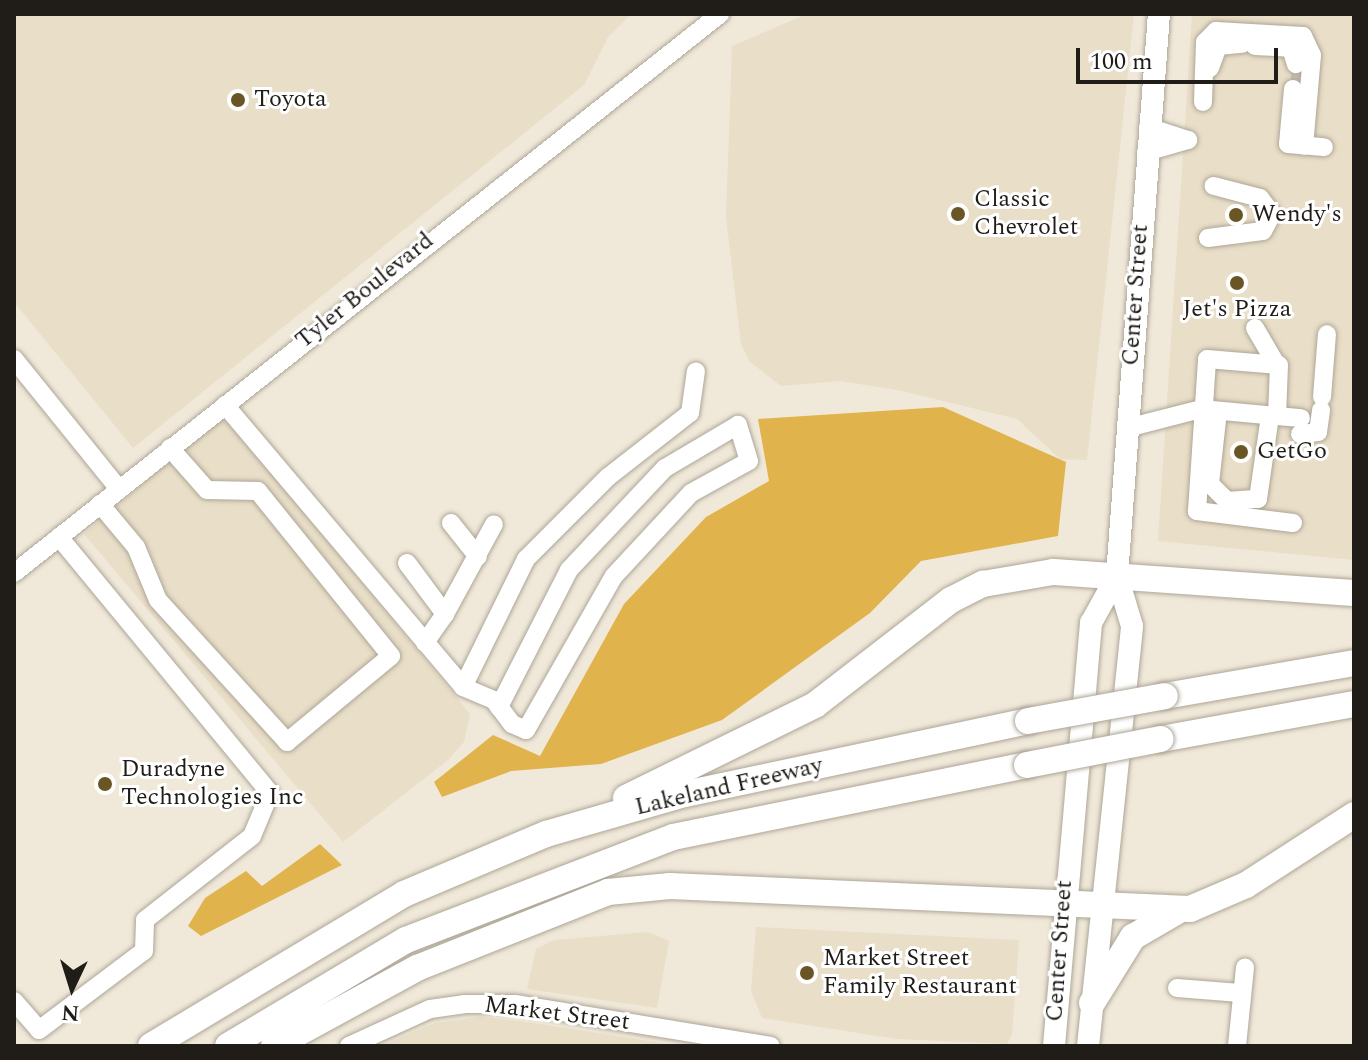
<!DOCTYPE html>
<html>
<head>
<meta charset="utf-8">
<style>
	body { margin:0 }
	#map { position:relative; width:1368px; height:1060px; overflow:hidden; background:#f0e9d9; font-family:Spectral,serif }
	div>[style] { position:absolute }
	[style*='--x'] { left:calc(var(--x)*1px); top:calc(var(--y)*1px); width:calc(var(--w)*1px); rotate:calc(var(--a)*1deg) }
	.built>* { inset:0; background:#e9dec7 }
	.water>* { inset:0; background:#e0b34d }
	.minor-tunnel>* { height:18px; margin-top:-9px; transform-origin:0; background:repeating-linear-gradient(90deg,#c6c0b2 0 18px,transparent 0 27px) }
	.roads { filter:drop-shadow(0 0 2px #ada697) drop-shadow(0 0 2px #ada697) }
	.minor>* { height:18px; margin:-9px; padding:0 9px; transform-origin:9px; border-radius:9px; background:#fff }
	.major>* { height:22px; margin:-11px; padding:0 11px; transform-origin:11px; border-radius:11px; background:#fff }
	.highway>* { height:26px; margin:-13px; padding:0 13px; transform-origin:13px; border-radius:13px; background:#fff }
	.bridges { filter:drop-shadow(0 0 2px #ada697) drop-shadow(0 0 2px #ada697) }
	.highway-bridge>* { height:26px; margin:-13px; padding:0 13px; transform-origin:13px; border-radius:13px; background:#fff }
	.dots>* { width:22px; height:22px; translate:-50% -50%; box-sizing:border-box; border:4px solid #fff; border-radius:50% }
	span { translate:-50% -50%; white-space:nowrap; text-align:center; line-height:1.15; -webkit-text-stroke:6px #fff; paint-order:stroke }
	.poi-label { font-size:24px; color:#201d18 }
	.left { translate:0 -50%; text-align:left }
	.street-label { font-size:24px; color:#201d18 }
	.frame { position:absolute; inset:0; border:16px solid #201d18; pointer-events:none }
	.north { position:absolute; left:32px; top:948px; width:80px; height:80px; -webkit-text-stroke:6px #fff; paint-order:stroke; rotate:184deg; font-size:22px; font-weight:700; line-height:32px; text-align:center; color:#201d18 }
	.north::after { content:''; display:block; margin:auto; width:28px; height:36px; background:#201d18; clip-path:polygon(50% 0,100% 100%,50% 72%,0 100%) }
	.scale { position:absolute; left:1076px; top:48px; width:202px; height:36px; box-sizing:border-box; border:4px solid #201d18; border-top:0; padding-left:10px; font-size:24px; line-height:28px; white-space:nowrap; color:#201d18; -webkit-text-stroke:6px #fff; paint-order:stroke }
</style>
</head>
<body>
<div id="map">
	<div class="built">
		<div style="clip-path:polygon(14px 14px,631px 14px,608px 37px,584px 85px,133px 448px,14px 302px)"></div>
		<div style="clip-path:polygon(807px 14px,1134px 14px,1087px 460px,1060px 459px,1017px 419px,898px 390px,840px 381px,781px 386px,750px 362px,741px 344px,726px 217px,732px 46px)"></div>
		<div style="clip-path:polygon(1192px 14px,1354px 14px,1354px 560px,1158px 541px)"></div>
		<div style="clip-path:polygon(219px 420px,231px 424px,470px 714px,464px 742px,448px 760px,343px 842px,84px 534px)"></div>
		<div style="clip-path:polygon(756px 927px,1019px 940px,1012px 1035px,1007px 1044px,897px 1039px,762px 1018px,751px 991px)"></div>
		<div style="clip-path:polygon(648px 932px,669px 941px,657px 1008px,527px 989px,536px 949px,554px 940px)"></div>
		<div style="clip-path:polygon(481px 1017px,520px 1021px,680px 1046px,381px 1046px,435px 1023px)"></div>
	</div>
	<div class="water">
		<div style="clip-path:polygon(943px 407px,1066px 462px,1058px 536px,921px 561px,870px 613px,722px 720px,601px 764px,511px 771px,442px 797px,434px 782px,493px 735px,540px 756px,624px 604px,706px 517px,769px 481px,758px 419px)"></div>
		<div style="clip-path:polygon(320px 844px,342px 865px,201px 936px,188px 926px,205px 898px,246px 871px,262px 886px)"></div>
	</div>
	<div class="minor-tunnel">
		<div style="--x:1299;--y:90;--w:26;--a:-86"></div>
	</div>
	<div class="roads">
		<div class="minor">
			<div style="--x:1255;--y:46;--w:36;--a:3"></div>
			<div style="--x:1291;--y:48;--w:17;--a:73"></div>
			<div style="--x:1210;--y:68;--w:23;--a:-70"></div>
			<div style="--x:1218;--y:46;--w:24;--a:-5"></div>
			<div style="--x:1293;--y:89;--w:55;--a:95.2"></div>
			<div style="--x:1288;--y:144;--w:36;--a:5"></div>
			<div style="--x:1203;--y:102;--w:60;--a:-88.1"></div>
			<div style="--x:1205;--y:42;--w:16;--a:-45"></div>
			<div style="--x:1216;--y:31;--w:87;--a:3.3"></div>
			<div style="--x:1303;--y:36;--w:21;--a:65"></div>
			<div style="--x:1312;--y:55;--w:91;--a:95"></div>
			<div style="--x:1148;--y:127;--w:42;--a:18"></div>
			<div style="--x:1146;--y:152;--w:44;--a:-15.9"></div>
			<div style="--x:1208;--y:238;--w:55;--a:-7.3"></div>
			<div style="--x:1263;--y:231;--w:19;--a:-62"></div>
			<div style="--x:1272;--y:214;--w:20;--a:-127"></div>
			<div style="--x:1260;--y:198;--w:48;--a:-165.4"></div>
			<div style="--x:1255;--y:328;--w:42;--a:59.7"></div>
			<div style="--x:14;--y:359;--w:167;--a:51.1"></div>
			<div style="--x:1322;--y:397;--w:63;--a:-85.5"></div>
			<div style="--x:225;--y:405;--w:369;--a:49.8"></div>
			<div style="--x:463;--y:687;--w:143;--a:-63.8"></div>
			<div style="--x:526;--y:559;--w:116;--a:-45"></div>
			<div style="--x:608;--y:477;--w:104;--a:-38"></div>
			<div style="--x:690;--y:413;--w:42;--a:-81.9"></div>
			<div style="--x:1218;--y:411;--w:73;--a:96.3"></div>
			<div style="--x:1210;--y:484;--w:24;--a:45"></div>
			<div style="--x:1227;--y:501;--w:31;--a:-4"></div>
			<div style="--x:1258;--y:499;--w:84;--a:-81.8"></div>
			<div style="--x:1127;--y:428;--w:76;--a:-14.4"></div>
			<div style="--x:1201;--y:409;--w:76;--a:5.3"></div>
			<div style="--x:1300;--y:434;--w:18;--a:-6"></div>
			<div style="--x:1318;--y:432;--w:22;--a:-82"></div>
			<div style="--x:100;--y:504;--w:56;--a:50.1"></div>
			<div style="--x:136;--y:547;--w:57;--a:67.5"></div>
			<div style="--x:158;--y:600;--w:192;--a:47.7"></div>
			<div style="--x:287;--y:742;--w:135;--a:-39.6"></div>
			<div style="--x:391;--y:656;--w:212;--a:-128.9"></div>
			<div style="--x:258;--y:491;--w:51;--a:-178.9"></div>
			<div style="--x:207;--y:490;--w:56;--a:-131.4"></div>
			<div style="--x:451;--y:523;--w:43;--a:51.5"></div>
			<div style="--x:1293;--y:523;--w:97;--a:-172.9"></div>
			<div style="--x:1197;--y:511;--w:152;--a:-86.2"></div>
			<div style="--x:1207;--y:359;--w:72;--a:4.8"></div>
			<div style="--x:1279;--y:365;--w:51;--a:92.2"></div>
			<div style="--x:1277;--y:416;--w:24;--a:5"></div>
			<div style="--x:407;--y:563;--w:64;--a:53.3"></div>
			<div style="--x:445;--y:614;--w:35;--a:125"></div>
			<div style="--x:14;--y:573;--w:901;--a:-38.37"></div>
			<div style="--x:445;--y:614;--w:102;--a:-61.4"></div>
			<div style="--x:463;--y:687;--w:34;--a:23"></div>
			<div style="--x:494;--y:700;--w:30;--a:53"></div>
			<div style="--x:512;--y:724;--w:15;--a:23"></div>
			<div style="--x:526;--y:730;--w:177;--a:-60.3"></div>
			<div style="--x:614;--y:576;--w:113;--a:-47.1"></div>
			<div style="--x:691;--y:493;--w:66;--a:-28.9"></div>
			<div style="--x:749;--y:461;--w:38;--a:-107"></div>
			<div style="--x:738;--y:425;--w:85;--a:149.5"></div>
			<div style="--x:665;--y:468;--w:140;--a:133.3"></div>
			<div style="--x:569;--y:570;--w:154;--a:117.1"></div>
			<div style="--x:1177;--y:988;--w:63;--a:4.5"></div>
			<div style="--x:14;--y:1001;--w:38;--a:49"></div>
			<div style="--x:39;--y:1030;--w:131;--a:-37"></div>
			<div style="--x:144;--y:951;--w:31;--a:-88"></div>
			<div style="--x:145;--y:920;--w:136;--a:-38.1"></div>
			<div style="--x:252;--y:836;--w:47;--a:-67.3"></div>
			<div style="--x:270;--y:793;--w:332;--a:-129.5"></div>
			<div style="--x:349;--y:1046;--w:89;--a:-24.6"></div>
			<div style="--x:430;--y:1009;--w:34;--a:-8"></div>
			<div style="--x:464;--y:1004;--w:51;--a:0"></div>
			<div style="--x:515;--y:1004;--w:259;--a:9.3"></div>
			<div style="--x:1237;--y:1046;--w:79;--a:-84.2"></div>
		</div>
		<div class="major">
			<div style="--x:1054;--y:1046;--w:425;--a:-85"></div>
			<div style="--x:1091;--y:623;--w:54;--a:-61"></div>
			<div style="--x:1088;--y:1046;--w:422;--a:-84"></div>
			<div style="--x:1132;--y:626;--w:52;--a:-106.7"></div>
			<div style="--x:1117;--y:576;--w:564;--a:-85.73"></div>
		</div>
		<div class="highway">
			<div style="--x:1165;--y:696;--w:192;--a:-9.9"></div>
			<div style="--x:1161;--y:739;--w:196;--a:-10.3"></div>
			<div style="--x:626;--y:798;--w:211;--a:-26.2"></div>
			<div style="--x:815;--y:705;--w:172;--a:-37.7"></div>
			<div style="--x:951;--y:600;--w:36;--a:-27"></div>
			<div style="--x:983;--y:584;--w:71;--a:-9.7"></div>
			<div style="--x:1053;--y:572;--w:302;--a:4"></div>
			<div style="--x:1092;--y:1003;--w:78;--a:-58.2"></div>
			<div style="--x:1133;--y:937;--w:50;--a:-30.2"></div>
			<div style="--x:151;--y:1046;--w:295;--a:-31"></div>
			<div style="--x:404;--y:894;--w:154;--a:-22.9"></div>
			<div style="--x:546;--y:834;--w:145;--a:-16.1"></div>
			<div style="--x:685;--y:794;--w:351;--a:-12"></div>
			<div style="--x:228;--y:1046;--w:207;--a:-30.8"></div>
			<div style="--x:406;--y:940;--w:286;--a:-21.1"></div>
			<div style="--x:673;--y:837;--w:361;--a:-11.5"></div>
			<div style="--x:274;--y:1046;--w:163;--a:-28.6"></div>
			<div style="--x:417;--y:968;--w:206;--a:-21.7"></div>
			<div style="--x:608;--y:892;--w:62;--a:-5.5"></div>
			<div style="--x:670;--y:886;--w:521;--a:2.53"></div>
			<div style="--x:1190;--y:909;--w:61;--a:-23.2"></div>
			<div style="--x:1246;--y:885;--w:129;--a:-32.9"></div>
		</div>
	</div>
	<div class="bridges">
		<div class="highway-bridge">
			<div style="--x:1028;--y:721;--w:139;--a:-10.3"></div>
			<div style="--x:1027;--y:765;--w:136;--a:-11"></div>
		</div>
	</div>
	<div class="dots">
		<div style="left:238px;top:100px;background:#6a5524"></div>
		<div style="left:958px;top:214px;background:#6a5524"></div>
		<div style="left:1236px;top:215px;background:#6a5524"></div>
		<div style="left:1237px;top:283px;background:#6a5524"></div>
		<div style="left:1241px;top:452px;background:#6a5524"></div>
		<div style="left:105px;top:784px;background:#6a5524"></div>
		<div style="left:807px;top:973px;background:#6a5524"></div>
	</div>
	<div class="poi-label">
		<span class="left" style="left:254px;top:100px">Toyota</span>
		<span class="left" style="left:974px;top:214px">Classic<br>Chevrolet</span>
		<span class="left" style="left:1252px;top:215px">Wendy's</span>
		<span style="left:1237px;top:310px">Jet's Pizza</span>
		<span class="left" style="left:1257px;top:452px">GetGo</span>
		<span class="left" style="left:121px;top:784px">Duradyne<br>Technologies Inc</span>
		<span class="left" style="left:823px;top:973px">Market Street<br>Family Restaurant</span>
	</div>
	<div class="street-label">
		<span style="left:365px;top:291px;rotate:-39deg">Tyler Boulevard</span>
		<span style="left:1136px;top:295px;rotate:-86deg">Center Street</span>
		<span style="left:729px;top:787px;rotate:-13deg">Lakeland Freeway</span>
		<span style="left:1060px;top:951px;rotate:-86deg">Center Street</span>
		<span style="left:557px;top:1014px;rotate:7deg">Market Street</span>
	</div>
	<div class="frame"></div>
	<div class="north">N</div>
	<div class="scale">100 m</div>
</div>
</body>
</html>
